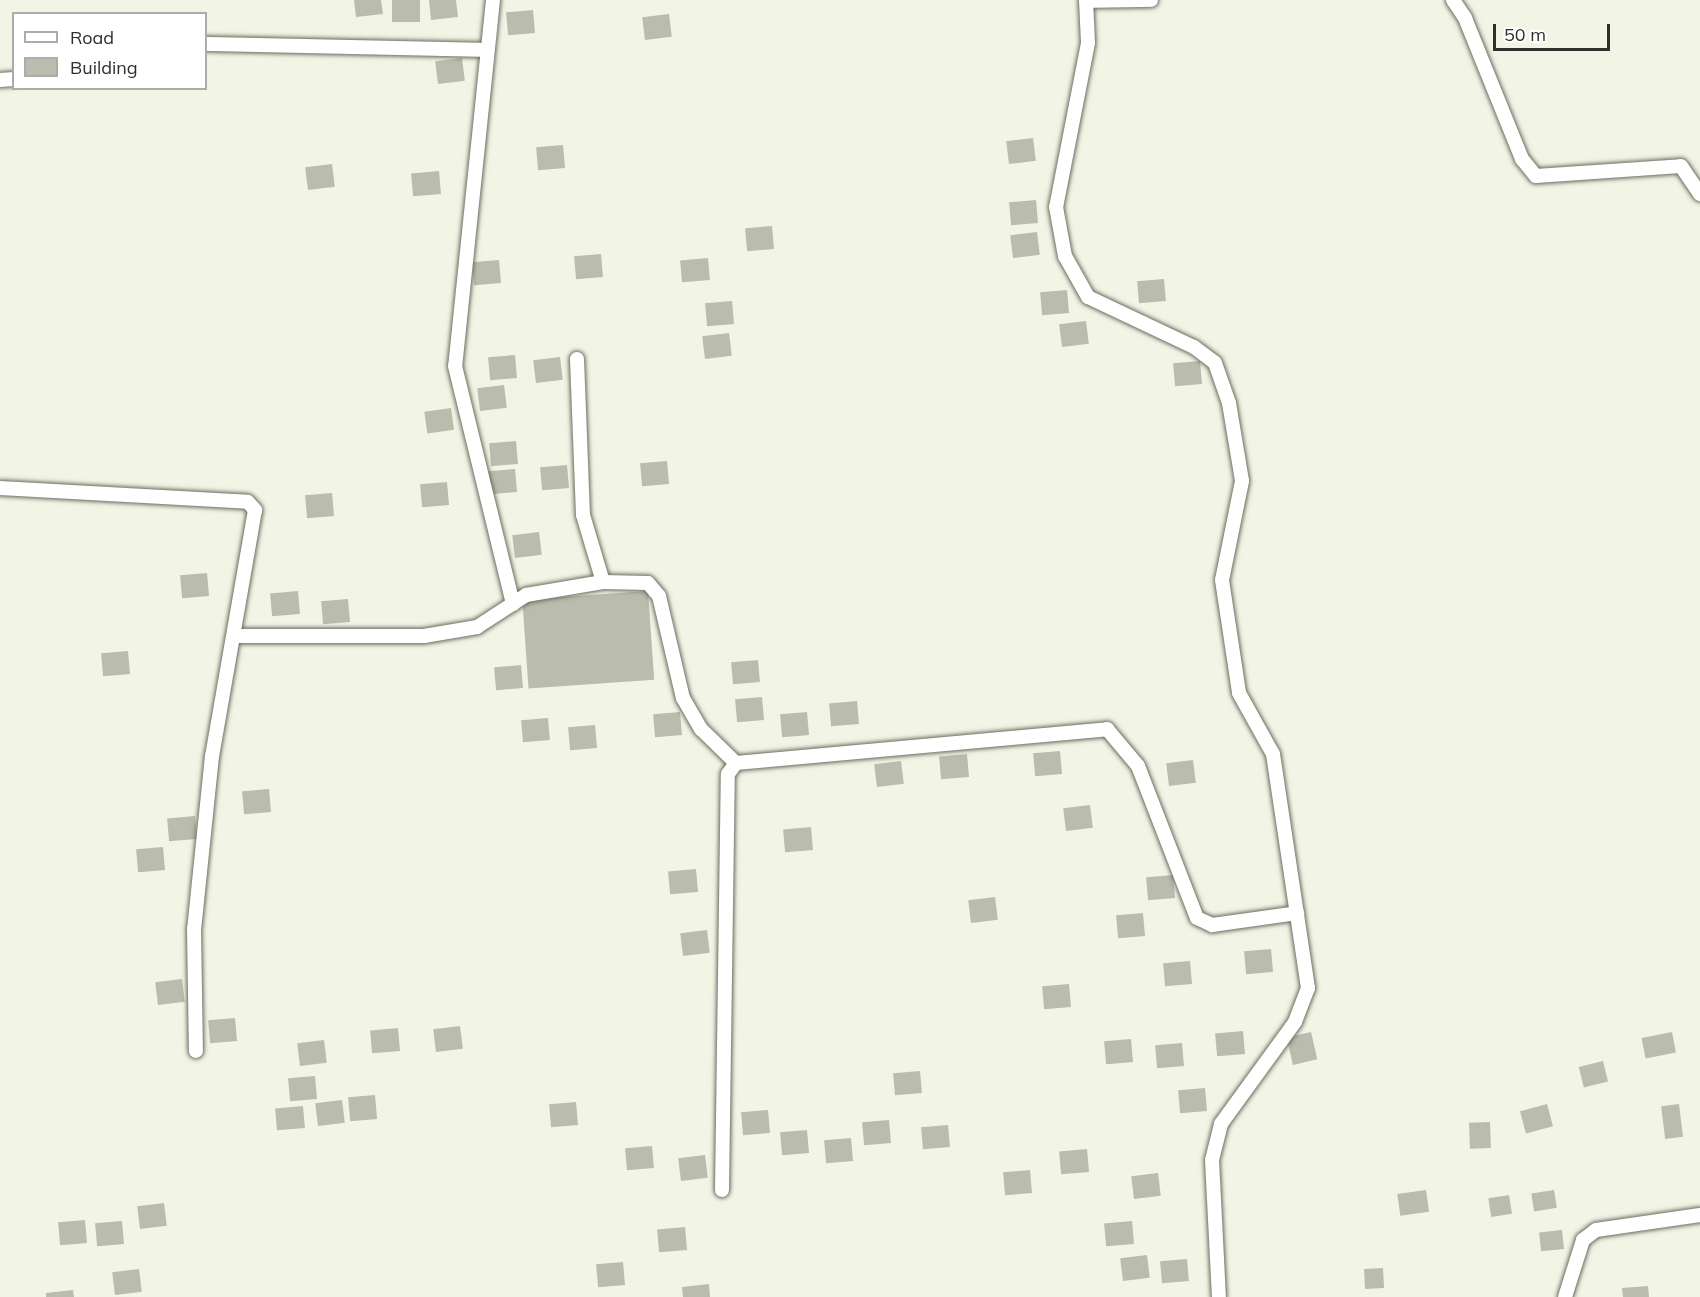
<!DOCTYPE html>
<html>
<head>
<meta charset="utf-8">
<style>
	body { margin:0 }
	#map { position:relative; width:1700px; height:1297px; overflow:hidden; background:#f2f5e5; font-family:Mulish,sans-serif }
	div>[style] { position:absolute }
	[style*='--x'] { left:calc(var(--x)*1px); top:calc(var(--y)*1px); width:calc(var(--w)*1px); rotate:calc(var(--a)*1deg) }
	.building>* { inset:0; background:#babcae; transform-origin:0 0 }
	.roads { filter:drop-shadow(0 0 2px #6b6d60) drop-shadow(0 0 2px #6b6d60) }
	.minor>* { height:14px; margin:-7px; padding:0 7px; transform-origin:7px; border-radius:7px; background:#fff }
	span { translate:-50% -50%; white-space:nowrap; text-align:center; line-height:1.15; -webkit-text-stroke:4.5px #fff; paint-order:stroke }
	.legend { position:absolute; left:12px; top:12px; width:195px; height:78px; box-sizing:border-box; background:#fff; border:2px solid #acacaa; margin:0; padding:8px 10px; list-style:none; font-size:18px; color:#2f302b }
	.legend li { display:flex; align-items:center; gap:12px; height:30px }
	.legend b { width:30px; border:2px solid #acacaa }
	.scale { position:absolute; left:1493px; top:24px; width:117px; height:27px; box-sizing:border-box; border:3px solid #2f302b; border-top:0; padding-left:8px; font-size:18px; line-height:21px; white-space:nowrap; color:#2f302b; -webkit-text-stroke:4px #fff; paint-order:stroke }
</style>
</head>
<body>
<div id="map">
	<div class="building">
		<div style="clip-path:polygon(354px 0,381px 0,383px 14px,356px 17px)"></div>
		<div style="left:392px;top:0;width:28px;height:22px"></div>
		<div style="clip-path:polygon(429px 0,456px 0,458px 17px,431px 20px)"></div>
		<div style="left:533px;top:10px;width:23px;height:27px;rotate:85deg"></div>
		<div style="left:669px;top:14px;width:23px;height:27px;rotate:83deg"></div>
		<div style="left:462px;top:58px;width:23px;height:27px;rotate:83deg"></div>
		<div style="left:1033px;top:138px;width:23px;height:27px;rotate:83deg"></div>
		<div style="left:563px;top:145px;width:23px;height:27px;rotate:85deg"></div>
		<div style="left:332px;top:164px;width:23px;height:27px;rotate:83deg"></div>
		<div style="left:439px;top:171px;width:23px;height:28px;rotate:85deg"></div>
		<div style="left:1036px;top:200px;width:23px;height:27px;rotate:85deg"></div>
		<div style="left:772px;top:226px;width:23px;height:27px;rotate:85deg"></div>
		<div style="left:1037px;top:232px;width:23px;height:27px;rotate:83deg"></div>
		<div style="left:601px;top:254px;width:23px;height:27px;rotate:85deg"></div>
		<div style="left:708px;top:258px;width:22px;height:28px;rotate:85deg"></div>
		<div style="left:499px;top:260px;width:23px;height:27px;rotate:85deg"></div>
		<div style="left:1164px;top:279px;width:22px;height:27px;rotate:85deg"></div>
		<div style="left:1067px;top:290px;width:23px;height:27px;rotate:85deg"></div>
		<div style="left:732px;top:301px;width:23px;height:27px;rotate:85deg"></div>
		<div style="left:1086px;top:321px;width:23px;height:27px;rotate:83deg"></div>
		<div style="left:729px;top:333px;width:23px;height:27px;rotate:83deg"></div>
		<div style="left:515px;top:355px;width:23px;height:27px;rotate:85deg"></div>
		<div style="left:560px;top:357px;width:23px;height:27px;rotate:83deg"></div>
		<div style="left:1200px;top:361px;width:23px;height:27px;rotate:85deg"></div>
		<div style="left:504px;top:385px;width:23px;height:27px;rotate:83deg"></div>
		<div style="left:451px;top:408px;width:22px;height:27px;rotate:82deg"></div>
		<div style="left:516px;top:441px;width:23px;height:27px;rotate:85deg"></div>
		<div style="left:667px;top:461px;width:23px;height:27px;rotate:85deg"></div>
		<div style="left:567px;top:465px;width:23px;height:27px;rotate:85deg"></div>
		<div style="left:515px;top:469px;width:23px;height:27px;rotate:85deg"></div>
		<div style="left:447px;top:482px;width:23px;height:27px;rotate:85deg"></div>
		<div style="left:332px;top:493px;width:23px;height:27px;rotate:85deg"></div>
		<div style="left:539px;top:532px;width:23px;height:27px;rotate:83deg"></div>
		<div style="left:207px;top:573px;width:23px;height:27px;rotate:85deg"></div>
		<div style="left:298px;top:591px;width:23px;height:28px;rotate:85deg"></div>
		<div style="left:648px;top:591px;width:89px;height:126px;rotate:86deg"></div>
		<div style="left:348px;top:599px;width:23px;height:27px;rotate:85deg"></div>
		<div style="left:128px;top:651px;width:23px;height:27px;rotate:85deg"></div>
		<div style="left:758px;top:660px;width:22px;height:27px;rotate:85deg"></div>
		<div style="left:521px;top:665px;width:23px;height:27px;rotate:85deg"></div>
		<div style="left:762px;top:697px;width:23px;height:27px;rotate:85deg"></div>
		<div style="left:857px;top:701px;width:23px;height:28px;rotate:85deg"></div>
		<div style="left:680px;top:712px;width:23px;height:27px;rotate:85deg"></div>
		<div style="left:807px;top:712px;width:23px;height:27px;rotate:85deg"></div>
		<div style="left:548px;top:718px;width:22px;height:27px;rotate:85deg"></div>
		<div style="left:595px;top:725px;width:23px;height:27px;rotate:85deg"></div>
		<div style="left:1060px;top:751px;width:23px;height:27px;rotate:85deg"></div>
		<div style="left:967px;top:754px;width:23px;height:28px;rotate:85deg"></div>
		<div style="left:1193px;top:760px;width:23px;height:27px;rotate:83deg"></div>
		<div style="left:901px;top:761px;width:23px;height:27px;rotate:83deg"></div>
		<div style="left:269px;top:789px;width:23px;height:27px;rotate:85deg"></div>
		<div style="left:1090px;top:805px;width:23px;height:27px;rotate:83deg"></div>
		<div style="left:195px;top:816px;width:23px;height:28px;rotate:85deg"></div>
		<div style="left:811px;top:827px;width:23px;height:28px;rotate:85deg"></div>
		<div style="left:163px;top:847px;width:23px;height:27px;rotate:85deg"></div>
		<div style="left:696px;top:869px;width:23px;height:28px;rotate:85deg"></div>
		<div style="left:1173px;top:875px;width:23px;height:27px;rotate:85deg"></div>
		<div style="left:995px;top:897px;width:23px;height:27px;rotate:83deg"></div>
		<div style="left:1143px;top:913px;width:23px;height:27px;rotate:85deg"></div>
		<div style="left:707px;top:930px;width:23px;height:27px;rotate:83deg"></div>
		<div style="left:1271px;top:949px;width:23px;height:27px;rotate:85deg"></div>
		<div style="left:1190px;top:961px;width:23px;height:27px;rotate:85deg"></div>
		<div style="left:182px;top:979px;width:23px;height:27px;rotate:83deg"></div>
		<div style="left:1069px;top:984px;width:23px;height:27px;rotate:85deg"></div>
		<div style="left:235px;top:1018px;width:23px;height:27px;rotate:85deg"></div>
		<div style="left:460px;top:1026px;width:23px;height:27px;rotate:83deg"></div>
		<div style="left:398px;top:1028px;width:23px;height:28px;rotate:85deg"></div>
		<div style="left:1243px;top:1031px;width:23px;height:28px;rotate:85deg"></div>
		<div style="left:1311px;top:1032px;width:28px;height:25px;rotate:77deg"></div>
		<div style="left:1672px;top:1032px;width:21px;height:31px;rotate:79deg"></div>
		<div style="left:1131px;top:1039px;width:23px;height:27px;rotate:85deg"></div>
		<div style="left:324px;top:1040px;width:23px;height:27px;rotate:83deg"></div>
		<div style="left:1182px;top:1043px;width:23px;height:27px;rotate:85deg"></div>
		<div style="left:1603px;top:1061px;width:21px;height:25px;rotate:76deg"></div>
		<div style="left:920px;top:1071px;width:22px;height:27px;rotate:85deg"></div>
		<div style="left:315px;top:1076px;width:23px;height:27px;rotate:85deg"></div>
		<div style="left:1205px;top:1088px;width:23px;height:27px;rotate:85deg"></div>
		<div style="left:375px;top:1095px;width:24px;height:27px;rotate:85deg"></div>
		<div style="left:342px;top:1100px;width:23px;height:27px;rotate:83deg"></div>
		<div style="left:576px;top:1102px;width:23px;height:27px;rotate:85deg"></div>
		<div style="left:1547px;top:1104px;width:23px;height:28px;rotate:75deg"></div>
		<div style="left:1679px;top:1104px;width:33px;height:18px;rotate:83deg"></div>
		<div style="left:303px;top:1106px;width:22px;height:28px;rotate:85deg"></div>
		<div style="left:768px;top:1110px;width:23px;height:27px;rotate:85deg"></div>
		<div style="left:889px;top:1120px;width:23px;height:27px;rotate:85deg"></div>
		<div style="left:1490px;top:1122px;width:26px;height:21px;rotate:88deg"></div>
		<div style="left:948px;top:1125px;width:22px;height:27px;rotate:85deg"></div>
		<div style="left:807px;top:1130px;width:23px;height:27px;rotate:85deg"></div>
		<div style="left:851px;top:1138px;width:23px;height:27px;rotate:85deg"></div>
		<div style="left:652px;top:1146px;width:22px;height:27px;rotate:85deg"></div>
		<div style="left:1087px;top:1149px;width:23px;height:28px;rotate:85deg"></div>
		<div style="left:705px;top:1155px;width:23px;height:27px;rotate:83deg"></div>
		<div style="left:1030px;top:1170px;width:23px;height:27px;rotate:85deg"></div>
		<div style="left:1158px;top:1173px;width:23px;height:27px;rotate:83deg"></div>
		<div style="left:1426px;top:1190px;width:22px;height:29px;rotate:82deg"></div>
		<div style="left:1554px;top:1190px;width:18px;height:23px;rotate:81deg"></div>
		<div style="left:1509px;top:1195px;width:19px;height:21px;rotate:81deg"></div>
		<div style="left:164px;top:1203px;width:23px;height:27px;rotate:83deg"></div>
		<div style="left:85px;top:1220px;width:23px;height:27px;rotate:85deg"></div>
		<div style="left:122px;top:1221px;width:23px;height:27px;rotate:85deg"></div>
		<div style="left:1132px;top:1221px;width:23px;height:28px;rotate:85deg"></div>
		<div style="left:685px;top:1227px;width:23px;height:28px;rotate:85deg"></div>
		<div style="left:1562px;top:1230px;width:19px;height:23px;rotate:84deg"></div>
		<div style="left:1147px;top:1255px;width:23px;height:27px;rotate:83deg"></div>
		<div style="left:1187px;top:1259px;width:22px;height:27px;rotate:85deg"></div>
		<div style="left:623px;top:1262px;width:23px;height:27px;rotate:85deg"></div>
		<div style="left:1383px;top:1268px;width:20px;height:19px;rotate:87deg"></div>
		<div style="left:139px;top:1269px;width:23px;height:27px;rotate:83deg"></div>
		<div style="clip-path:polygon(709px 1284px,710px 1297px,683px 1297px,682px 1287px)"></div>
		<div style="clip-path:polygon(1648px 1286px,1649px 1297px,1623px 1297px,1622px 1288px)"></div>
		<div style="clip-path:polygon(73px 1290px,74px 1297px,46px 1297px,46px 1293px)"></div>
	</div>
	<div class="roads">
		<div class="minor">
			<div style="--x:493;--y:0;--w:368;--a:95.9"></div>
			<div style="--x:455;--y:366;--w:245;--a:76.3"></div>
			<div style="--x:1086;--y:0;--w:43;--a:87.3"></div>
			<div style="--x:1088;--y:43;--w:167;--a:101"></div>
			<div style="--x:1056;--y:207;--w:50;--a:79.6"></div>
			<div style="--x:1065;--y:256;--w:47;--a:60.7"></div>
			<div style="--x:1088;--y:297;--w:117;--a:25.3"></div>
			<div style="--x:1194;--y:347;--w:26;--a:37"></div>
			<div style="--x:1215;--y:363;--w:42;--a:70.7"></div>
			<div style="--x:1229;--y:403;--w:79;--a:80.5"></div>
			<div style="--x:1242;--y:481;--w:101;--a:101.4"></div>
			<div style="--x:1222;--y:580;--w:114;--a:81.4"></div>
			<div style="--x:1239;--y:693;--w:70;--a:60.9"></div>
			<div style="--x:1273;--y:754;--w:237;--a:81.5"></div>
			<div style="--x:1308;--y:988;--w:36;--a:111"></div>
			<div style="--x:1295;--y:1022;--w:126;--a:126"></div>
			<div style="--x:1221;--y:1124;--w:37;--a:104"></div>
			<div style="--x:1212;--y:1160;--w:137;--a:87.1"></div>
			<div style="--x:1453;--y:0;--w:22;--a:56"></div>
			<div style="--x:1465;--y:18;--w:152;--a:68"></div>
			<div style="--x:1522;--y:159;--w:22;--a:51"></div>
			<div style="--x:1536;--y:176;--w:145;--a:-3.9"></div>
			<div style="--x:1681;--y:166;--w:34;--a:56"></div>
			<div style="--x:1086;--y:1;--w:65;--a:-0.9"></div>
			<div style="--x:206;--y:44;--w:278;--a:1.2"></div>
			<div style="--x:0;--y:80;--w:14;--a:-4"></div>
			<div style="--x:577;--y:359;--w:156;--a:87.8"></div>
			<div style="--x:583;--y:515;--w:70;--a:73.4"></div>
			<div style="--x:0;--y:488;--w:248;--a:3.2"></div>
			<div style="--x:248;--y:502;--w:11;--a:49"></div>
			<div style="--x:255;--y:510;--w:250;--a:99.9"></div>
			<div style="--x:212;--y:756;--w:174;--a:95.9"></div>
			<div style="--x:194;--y:929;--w:122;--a:89.1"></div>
			<div style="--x:235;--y:636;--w:189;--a:0"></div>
			<div style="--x:424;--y:636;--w:54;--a:-9.6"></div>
			<div style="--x:477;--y:627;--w:59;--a:-33.1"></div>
			<div style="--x:526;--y:595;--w:78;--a:-9.6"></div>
			<div style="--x:603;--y:582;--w:45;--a:1.3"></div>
			<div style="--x:648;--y:583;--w:17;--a:50"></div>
			<div style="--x:659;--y:596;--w:105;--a:76.8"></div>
			<div style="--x:683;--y:698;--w:36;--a:60"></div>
			<div style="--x:701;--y:729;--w:49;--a:44.2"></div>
			<div style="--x:722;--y:1190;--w:416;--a:-89.2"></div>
			<div style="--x:728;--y:774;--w:14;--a:-54"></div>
			<div style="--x:736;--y:763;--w:373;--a:-5.2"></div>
			<div style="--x:1107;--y:729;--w:48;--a:50"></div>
			<div style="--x:1138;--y:766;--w:163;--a:68.8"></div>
			<div style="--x:1197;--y:918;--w:17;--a:25"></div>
			<div style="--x:1212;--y:925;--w:86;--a:-8"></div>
			<div style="--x:1565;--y:1297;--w:60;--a:-72.5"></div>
			<div style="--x:1583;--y:1240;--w:16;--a:-38"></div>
			<div style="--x:1596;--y:1230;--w:105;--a:-8.2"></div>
		</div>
	</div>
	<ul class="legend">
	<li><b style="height:8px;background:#fff"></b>Road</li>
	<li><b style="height:16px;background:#babcae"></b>Building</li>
	</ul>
	<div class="scale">50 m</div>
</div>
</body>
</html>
